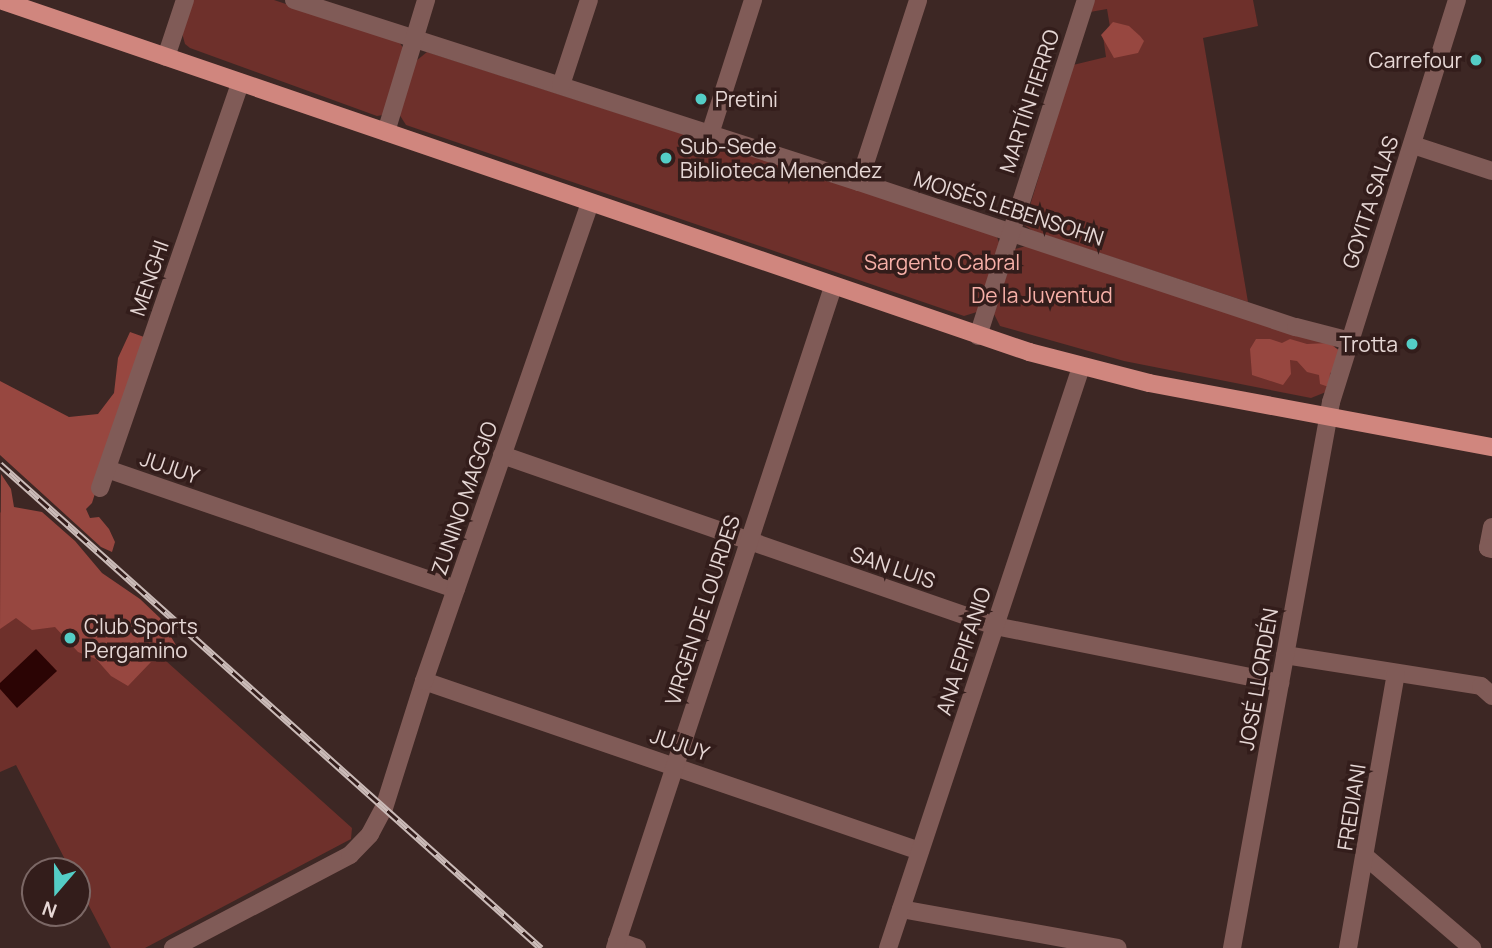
<!DOCTYPE html>
<html>
<head>
<meta charset="utf-8">
<style>
	body { margin:0 }
	#map { position:relative; width:1492px; height:948px; overflow:hidden; background:#3d2724; font-family:Manrope,sans-serif }
	div>[style] { position:absolute }
	[style*='--x'] { left:calc(var(--x)*1px); top:calc(var(--y)*1px); width:calc(var(--w)*1px); rotate:calc(var(--a)*1deg) }
	.green>* { inset:0; background:#6e302b }
	.forest>* { inset:0; background:#974740 }
	.water>* { inset:0; background:#2b0404 }
	.minor>* { height:18px; margin:-9px; padding:0 9px; transform-origin:9px; border-radius:9px; background:#805b57 }
	.major>* { height:18px; margin:-9px; padding:0 9px; transform-origin:9px; border-radius:9px; background:#d0867e }
	.rail>* { height:7px; margin-top:-3.5px; transform-origin:0; background:repeating-linear-gradient(90deg,#331d1b 0 13px,#cbbbb8 0 26px); box-sizing:border-box; border-block:2px solid #cbbbb8 }
	.dots>* { width:19px; height:19px; translate:-50% -50%; box-sizing:border-box; border:4px solid #331d1b; border-radius:50% }
	span { translate:-50% -50%; white-space:nowrap; text-align:center; line-height:1.15; -webkit-text-stroke:7px #331d1b; paint-order:stroke }
	.poi-label { font-size:21px; color:#e6d7d5 }
	.right { translate:-100% -50%; text-align:right }
	.left { translate:0 -50%; text-align:left }
	.street-label { font-size:21px; color:#e6d7d5 }
	.park-label { font-size:21px; color:#f7b0a8 }
	.north { position:absolute; left:21px; top:857px; width:70px; height:70px; box-sizing:border-box; background:#331d1b; border:2px solid #7b6765; border-radius:50%; rotate:200deg; font-size:19px; font-weight:700; line-height:28px; text-align:center; color:#e6d7d5 }
	.north::after { content:''; display:block; margin:auto; width:24px; height:32px; background:#54cdc6; clip-path:polygon(50% 0,100% 100%,50% 72%,0 100%) }
</style>
</head>
<body>
<div id="map">
	<div class="green">
		<div style="clip-path:polygon(193px 0,274px 0,399px 42px,404px 49px,383px 115px,377px 116px,190px 48px,185px 44px,182px 33px)"></div>
		<div style="clip-path:polygon(1094px 0,1253px 0,1258px 26px,1203px 38px,1248px 302px,1033px 231px,1024px 225px,1073px 65px,1106px 57px,1103px 36px,1110px 27px,1107px 9px,1090px 12px)"></div>
		<div style="clip-path:polygon(427px 52px,990px 232px,997px 237px,1000px 245px,977px 312px,964px 316px,406px 125px,399px 114px,416px 61px)"></div>
		<div style="clip-path:polygon(1026px 246px,1334px 345px,1337px 353px,1326px 392px,1311px 398px,1124px 361px,1000px 326px,994px 314px,1015px 249px)"></div>
		<div style="clip-path:polygon(0 512px,352px 828px,351px 839px,145px 948px,111px 948px,77px 883px,77px 871px,71px 871px,16px 765px,0 772px)"></div>
	</div>
	<div class="forest">
		<div style="clip-path:polygon(1113px 22px,1129px 26px,1140px 36px,1144px 41px,1138px 53px,1114px 58px,1101px 35px)"></div>
		<div style="clip-path:polygon(130px 332px,144px 337px,92px 503px,86px 509px,90px 518px,99px 517px,109px 529px,115px 542px,112px 552px,101px 547px,0 455px,0 381px,69px 417px,98px 414px,114px 393px,118px 358px)"></div>
		<div style="clip-path:polygon(1256px 339px,1270px 339px,1282px 343px,1290px 339px,1307px 344px,1329px 343px,1340px 351px,1336px 370px,1330px 373px,1329px 387px,1320px 384px,1319px 375px,1307px 372px,1297px 361px,1290px 360px,1291px 374px,1283px 385px,1252px 375px,1250px 349px)"></div>
		<div style="clip-path:polygon(1px 474px,11px 489px,14px 507px,42px 512px,75px 541px,102px 573px,140px 599px,160px 618px,177px 647px,168px 660px,151px 662px,128px 686px,111px 676px,96px 659px,78px 652px,55px 627px,32px 630px,16px 618px,0 629px)"></div>
	</div>
	<div class="water">
		<div style="clip-path:polygon(36px 649px,57px 671px,17px 708px,0 689px,0 683px)"></div>
	</div>
	<div class="minor">
		<div style="--x:294;--y:0;--w:594;--a:17.85"></div>
		<div style="--x:859;--y:182;--w:460;--a:18.4"></div>
		<div style="--x:1296;--y:327;--w:56;--a:14.5"></div>
		<div style="--x:166;--y:57;--w:60;--a:-71.6"></div>
		<div style="--x:561;--y:85;--w:89;--a:-71.8"></div>
		<div style="--x:386;--y:132;--w:138;--a:-73.1"></div>
		<div style="--x:710;--y:134;--w:141;--a:-72.2"></div>
		<div style="--x:1413;--y:145;--w:83;--a:18.2"></div>
		<div style="--x:859;--y:182;--w:191;--a:-72"></div>
		<div style="--x:978;--y:336;--w:353;--a:-72.2"></div>
		<div style="--x:502;--y:455;--w:522;--a:19.13"></div>
		<div style="--x:995;--y:626;--w:291;--a:11.3"></div>
		<div style="--x:107;--y:469;--w:369;--a:19"></div>
		<div style="--x:100;--y:488;--w:429;--a:-70.9"></div>
		<div style="--x:1492;--y:527;--w:21;--a:101"></div>
		<div style="--x:1488;--y:548;--w:4;--a:14"></div>
		<div style="--x:1285;--y:655;--w:198;--a:9"></div>
		<div style="--x:1481;--y:686;--w:15;--a:42"></div>
		<div style="--x:424;--y:681;--w:524;--a:18.92"></div>
		<div style="--x:1366;--y:857;--w:140;--a:40.6"></div>
		<div style="--x:901;--y:909;--w:220;--a:10.2"></div>
		<div style="--x:617;--y:941;--w:21;--a:19"></div>
		<div style="--x:173;--y:948;--w:200;--a:-27.7"></div>
		<div style="--x:350;--y:855;--w:29;--a:-46"></div>
		<div style="--x:370;--y:834;--w:30;--a:-62"></div>
		<div style="--x:384;--y:808;--w:133;--a:-72.5"></div>
		<div style="--x:424;--y:681;--w:506;--a:-70.85"></div>
		<div style="--x:615;--y:948;--w:696;--a:-71.75"></div>
		<div style="--x:888;--y:948;--w:612;--a:-71.62"></div>
		<div style="--x:1232;--y:948;--w:555;--a:-79.72"></div>
		<div style="--x:1331;--y:402;--w:421;--a:-72.6"></div>
		<div style="--x:1348;--y:948;--w:278;--a:-80.1"></div>
	</div>
	<div class="major">
		<div style="--x:0;--y:0;--w:1088;--a:18.88"></div>
		<div style="--x:1029;--y:352;--w:124;--a:14.5"></div>
		<div style="--x:1149;--y:383;--w:349;--a:10.6"></div>
	</div>
	<div class="rail">
		<div style="--x:0;--y:464;--w:726;--a:41.82"></div>
	</div>
	<div class="dots">
		<div style="left:1476px;top:60px;background:#54cdc6"></div>
		<div style="left:701px;top:99px;background:#54cdc6"></div>
		<div style="left:666px;top:158px;background:#54cdc6"></div>
		<div style="left:1412px;top:344px;background:#54cdc6"></div>
		<div style="left:70px;top:638px;background:#54cdc6"></div>
	</div>
	<div class="poi-label">
		<span class="right" style="left:1462px;top:60px">Carrefour</span>
		<span class="left" style="left:715px;top:99px">Pretini</span>
		<span class="left" style="left:680px;top:158px">Sub-Sede<br>Biblioteca Menendez</span>
		<span class="right" style="left:1398px;top:344px">Trotta</span>
		<span class="left" style="left:84px;top:638px">Club Sports<br>Pergamino</span>
	</div>
	<div class="street-label">
		<span style="left:1029px;top:101px;rotate:-72deg">MARTÍN FIERRO</span>
		<span style="left:1370px;top:202px;rotate:-72deg">GOYITA SALAS</span>
		<span style="left:1009px;top:208px;rotate:18deg">MOISÉS LEBENSOHN</span>
		<span style="left:149px;top:278px;rotate:-71deg">MENGHI</span>
		<span style="left:170px;top:467px;rotate:19deg">JUJUY</span>
		<span style="left:464px;top:498px;rotate:-71deg">ZUNINO MAGGIO</span>
		<span style="left:893px;top:567px;rotate:19deg">SAN LUIS</span>
		<span style="left:702px;top:610px;rotate:-72deg">VIRGEN DE LOURDES</span>
		<span style="left:963px;top:651px;rotate:-72deg">ANA EPIFANIO</span>
		<span style="left:1258px;top:679px;rotate:-80deg">JOSÉ LLORDÉN</span>
		<span style="left:680px;top:744px;rotate:19deg">JUJUY</span>
		<span style="left:1351px;top:807px;rotate:-81deg">FREDIANI</span>
	</div>
	<div class="park-label">
		<span style="left:942px;top:262px">Sargento Cabral</span>
		<span style="left:1042px;top:295px">De la Juventud</span>
	</div>
	<div class="north">N</div>
</div>
</body>
</html>
